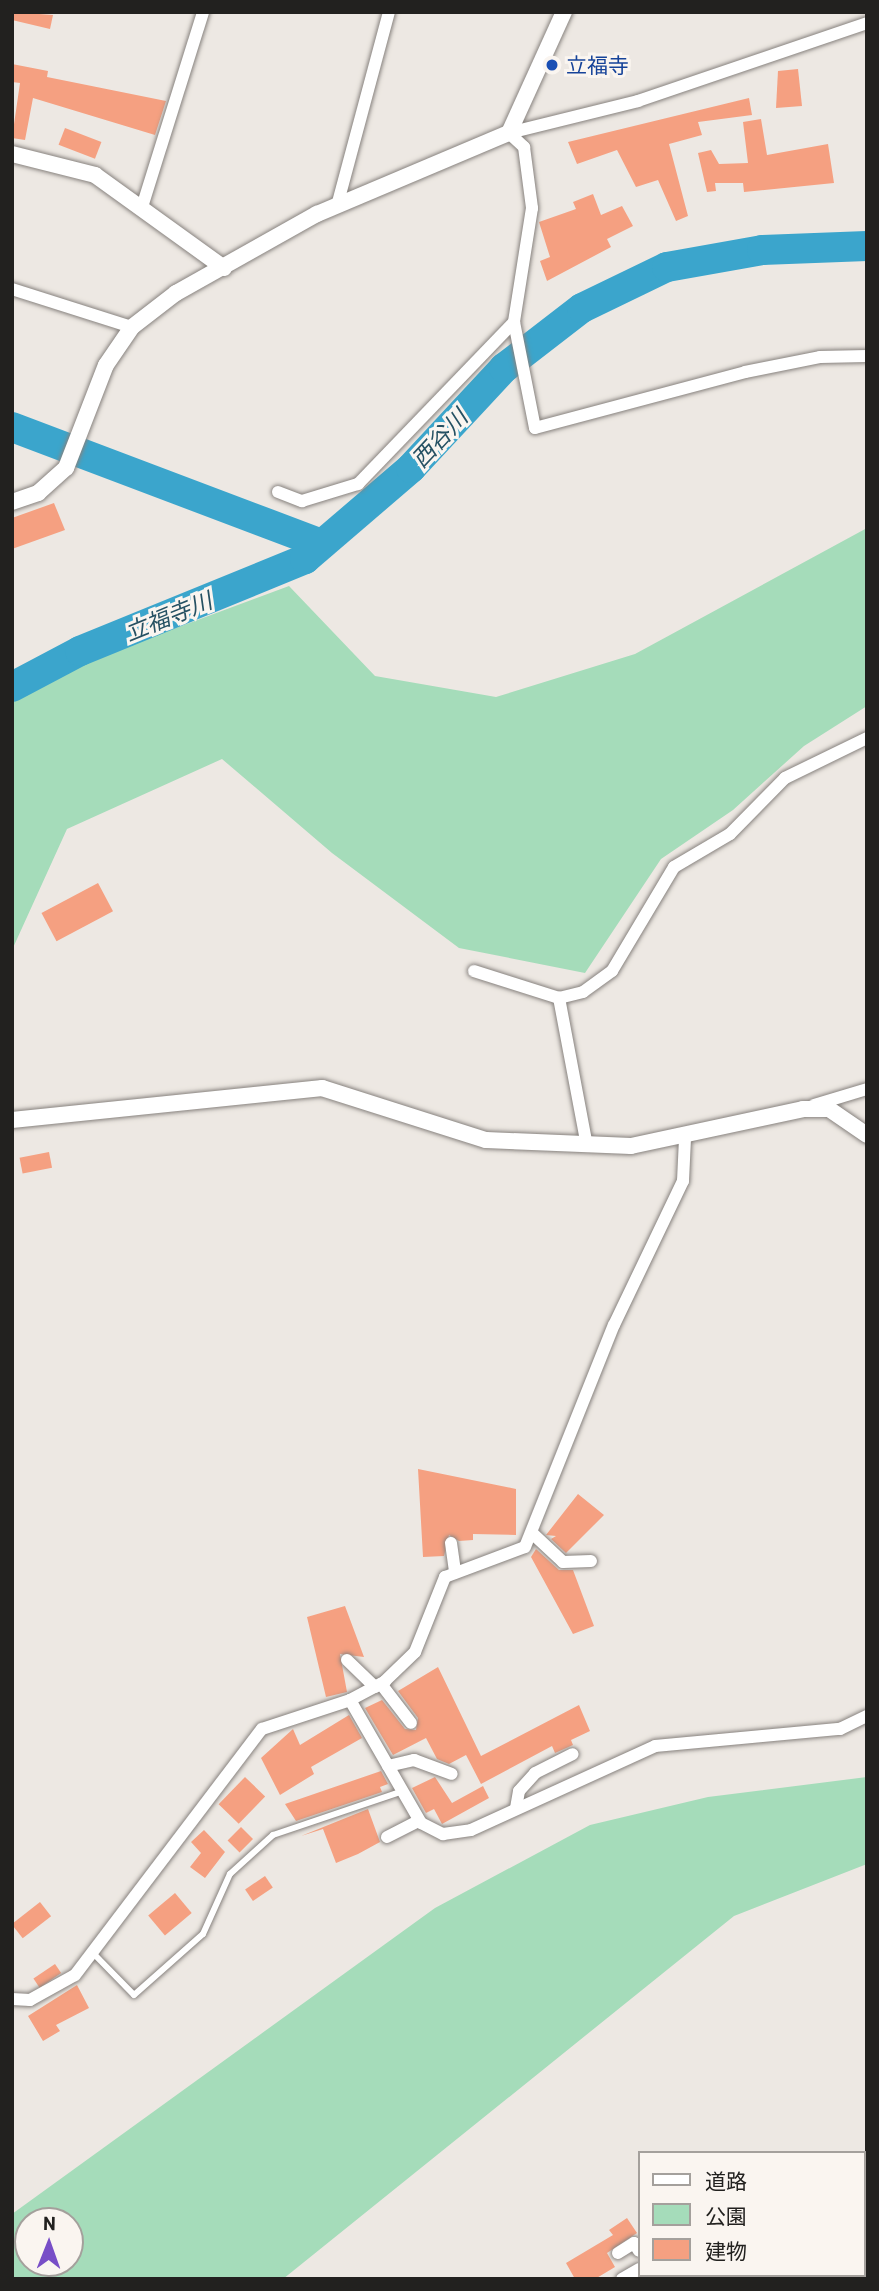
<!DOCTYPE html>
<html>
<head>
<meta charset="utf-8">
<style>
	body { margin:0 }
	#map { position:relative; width:879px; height:2291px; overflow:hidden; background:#ede8e3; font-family:Barlow,"Noto Sans JP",sans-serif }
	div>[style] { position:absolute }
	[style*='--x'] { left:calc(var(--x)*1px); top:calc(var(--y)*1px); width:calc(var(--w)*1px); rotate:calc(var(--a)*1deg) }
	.green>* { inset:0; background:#a5dcba }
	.river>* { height:30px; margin:-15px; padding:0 15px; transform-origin:15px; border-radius:15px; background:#3ba5cc }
	.building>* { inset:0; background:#f5a081; transform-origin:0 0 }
	.roads { filter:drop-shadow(0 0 2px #87827e) drop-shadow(0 0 2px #87827e) }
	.service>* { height:6px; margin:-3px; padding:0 3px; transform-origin:3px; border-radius:3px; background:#fff }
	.minor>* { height:12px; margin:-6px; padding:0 6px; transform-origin:6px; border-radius:6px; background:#fff }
	.tertiary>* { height:16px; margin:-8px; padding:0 8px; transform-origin:8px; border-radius:8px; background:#fff }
	.dots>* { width:19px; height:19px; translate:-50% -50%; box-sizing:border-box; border:4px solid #faf5f0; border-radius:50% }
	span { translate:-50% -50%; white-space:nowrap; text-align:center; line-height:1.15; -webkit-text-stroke:6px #faf5f0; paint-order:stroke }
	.transit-label { font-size:21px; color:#164399 }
	.left { translate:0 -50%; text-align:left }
	.water-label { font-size:23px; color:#265163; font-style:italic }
	.frame { position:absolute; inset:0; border:14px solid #22211f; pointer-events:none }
	.legend { position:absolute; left:638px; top:2151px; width:228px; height:126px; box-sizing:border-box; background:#faf5f0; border:2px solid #a4a09c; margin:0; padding:9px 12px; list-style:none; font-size:21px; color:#22211f }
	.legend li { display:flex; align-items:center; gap:14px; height:35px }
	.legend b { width:35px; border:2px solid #a4a09c }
	.north { position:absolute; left:14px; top:2207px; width:70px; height:70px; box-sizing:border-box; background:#faf5f0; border:2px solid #a4a09c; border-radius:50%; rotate:1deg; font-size:19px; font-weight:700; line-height:28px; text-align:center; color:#22211f }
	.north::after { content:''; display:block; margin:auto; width:24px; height:32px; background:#784ec7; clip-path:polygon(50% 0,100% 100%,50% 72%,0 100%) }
</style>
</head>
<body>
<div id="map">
	<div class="green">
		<div style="clip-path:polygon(867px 528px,867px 706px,804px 746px,733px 810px,661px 859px,585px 973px,459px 948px,332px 853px,222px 759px,67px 829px,12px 950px,12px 689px,289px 586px,375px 676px,496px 697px,635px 654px)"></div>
		<div style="clip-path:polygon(evenodd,867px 1777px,867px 1864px,734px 1916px,283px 2279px,12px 2279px,12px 2214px,435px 1908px,590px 1825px,708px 1797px,867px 1777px,28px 2221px,70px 2221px,70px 2263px,28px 2263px,28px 2221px)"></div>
	</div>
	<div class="river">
		<div style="--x:12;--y:427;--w:331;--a:20.7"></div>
		<div style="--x:12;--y:687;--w:77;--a:-27.9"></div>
		<div style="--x:80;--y:651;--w:243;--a:-22.2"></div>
		<div style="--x:305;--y:559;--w:140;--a:-40.6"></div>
		<div style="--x:411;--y:468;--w:137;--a:-47.1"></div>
		<div style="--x:504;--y:368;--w:98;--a:-37.6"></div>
		<div style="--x:582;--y:308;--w:94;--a:-25.8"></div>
		<div style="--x:667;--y:267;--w:97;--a:-10.1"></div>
		<div style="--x:762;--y:250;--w:105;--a:-2.2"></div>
	</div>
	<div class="building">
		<div style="clip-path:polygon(12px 12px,53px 15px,50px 29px,12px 20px)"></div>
		<div style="clip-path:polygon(12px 64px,48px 71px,47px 77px,166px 101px,155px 135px,33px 98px,25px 140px,12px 138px,20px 83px,12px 82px)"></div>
		<div style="clip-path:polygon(798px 69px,802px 106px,776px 108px,778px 71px)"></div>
		<div style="clip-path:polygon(749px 98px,752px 115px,698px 122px,702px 135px,669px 144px,688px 216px,676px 221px,658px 180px,636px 187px,617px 150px,577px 164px,568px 142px)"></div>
		<div style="clip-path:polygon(761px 119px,767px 155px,828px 144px,834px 183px,744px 192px,743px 183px,715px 183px,716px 191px,707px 192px,698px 153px,711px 150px,719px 164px,748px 163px,743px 122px)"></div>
		<div style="left:65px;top:128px;width:39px;height:18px;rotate:21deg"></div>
		<div style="clip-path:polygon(593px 194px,601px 215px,622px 206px,633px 226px,607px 239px,611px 247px,547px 281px,540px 261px,550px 257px,539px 222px,576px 209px,573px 202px)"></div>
		<div style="clip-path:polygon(54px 503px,65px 530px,12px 549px,12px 518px)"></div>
		<div style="left:98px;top:883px;width:32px;height:64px;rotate:62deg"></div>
		<div style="left:49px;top:1152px;width:16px;height:30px;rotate:79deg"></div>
		<div style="clip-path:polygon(418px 1469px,516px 1489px,516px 1535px,473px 1534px,473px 1540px,459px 1541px,449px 1535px,444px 1556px,423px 1557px)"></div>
		<div style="clip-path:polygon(578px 1494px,604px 1515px,566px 1553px,551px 1539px,556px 1536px,546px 1535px)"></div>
		<div style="clip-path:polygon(536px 1549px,559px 1570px,573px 1570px,594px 1626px,573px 1634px,531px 1557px)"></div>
		<div style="clip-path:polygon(345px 1606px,364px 1657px,340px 1654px,347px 1692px,326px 1697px,307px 1617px)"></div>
		<div style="clip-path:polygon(438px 1667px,481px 1756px,579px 1705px,590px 1731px,571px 1740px,573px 1745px,555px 1753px,552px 1746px,481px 1784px,466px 1755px,449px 1764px,437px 1759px,426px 1738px,393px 1755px,365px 1708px,382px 1700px,405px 1729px,416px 1730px,418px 1718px,398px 1691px)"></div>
		<div style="clip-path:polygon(349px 1715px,362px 1738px,311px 1767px,314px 1774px,280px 1795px,261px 1758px,293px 1729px,300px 1745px)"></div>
		<div style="clip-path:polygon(381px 1771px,388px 1784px,380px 1787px,382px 1792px,296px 1821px,285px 1804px)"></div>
		<div style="left:245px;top:1777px;width:28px;height:38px;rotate:44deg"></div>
		<div style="clip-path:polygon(435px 1777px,452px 1803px,483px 1786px,489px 1798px,442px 1824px,434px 1809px,426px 1813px,412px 1788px)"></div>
		<div style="clip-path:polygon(368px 1809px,380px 1842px,358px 1854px,336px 1863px,323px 1829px,301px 1836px)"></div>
		<div style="left:241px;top:1827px;width:17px;height:19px;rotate:45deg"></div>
		<div style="clip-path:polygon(204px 1830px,225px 1852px,205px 1878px,190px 1867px,201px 1853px,191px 1842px)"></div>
		<div style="left:265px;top:1876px;width:14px;height:24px;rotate:56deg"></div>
		<div style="left:175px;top:1893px;width:26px;height:35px;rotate:50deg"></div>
		<div style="left:40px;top:1902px;width:18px;height:36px;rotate:52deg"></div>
		<div style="left:55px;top:1964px;width:11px;height:26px;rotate:56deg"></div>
		<div style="clip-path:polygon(77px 1985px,89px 2008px,56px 2025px,60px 2031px,43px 2041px,28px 2016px)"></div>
		<div style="clip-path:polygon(627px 2218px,637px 2233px,607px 2253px,615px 2267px,595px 2279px,575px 2279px,566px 2263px,613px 2235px,609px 2230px)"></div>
	</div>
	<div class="roads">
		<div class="service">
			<div style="--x:92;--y:1952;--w:60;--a:45.7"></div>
			<div style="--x:134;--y:1995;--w:92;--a:-41.5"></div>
			<div style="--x:203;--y:1934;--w:66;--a:-65.8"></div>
			<div style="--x:230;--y:1874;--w:58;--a:-42.2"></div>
			<div style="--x:273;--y:1835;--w:137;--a:-18.7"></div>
		</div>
		<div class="minor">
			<div style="--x:509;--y:133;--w:21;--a:43"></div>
			<div style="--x:524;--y:147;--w:62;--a:82.5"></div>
			<div style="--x:532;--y:208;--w:115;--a:99"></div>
			<div style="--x:514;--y:322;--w:108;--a:78.8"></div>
			<div style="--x:535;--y:428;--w:217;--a:-14.9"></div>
			<div style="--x:745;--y:372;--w:76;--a:-11.3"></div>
			<div style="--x:820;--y:357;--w:47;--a:-1.2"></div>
			<div style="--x:509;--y:133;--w:133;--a:-13.9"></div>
			<div style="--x:638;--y:101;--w:242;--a:-18.8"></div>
			<div style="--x:337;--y:206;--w:201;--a:-75"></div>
			<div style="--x:142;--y:207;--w:204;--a:-72.6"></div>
			<div style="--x:12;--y:289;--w:126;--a:17.6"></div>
			<div style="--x:278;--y:492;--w:26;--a:21"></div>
			<div style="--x:302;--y:501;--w:59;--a:-16.9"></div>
			<div style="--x:358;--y:484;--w:225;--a:-46.1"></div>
			<div style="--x:474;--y:971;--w:89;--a:17.6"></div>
			<div style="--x:814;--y:1105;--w:55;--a:-16.8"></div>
			<div style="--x:587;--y:1146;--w:151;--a:-100.7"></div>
			<div style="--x:559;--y:998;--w:25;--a:-14"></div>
			<div style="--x:583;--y:992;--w:36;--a:-36"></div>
			<div style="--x:612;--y:971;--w:121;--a:-59.2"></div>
			<div style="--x:674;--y:867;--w:65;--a:-30.5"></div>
			<div style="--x:730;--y:834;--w:78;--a:-45.5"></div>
			<div style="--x:785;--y:778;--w:91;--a:-26"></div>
			<div style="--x:532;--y:1533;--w:42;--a:43.1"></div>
			<div style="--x:563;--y:1562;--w:28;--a:-2"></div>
			<div style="--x:451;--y:1543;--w:30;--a:82"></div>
			<div style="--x:347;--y:1660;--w:39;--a:44"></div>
			<div style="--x:381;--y:1684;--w:49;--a:52.4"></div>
			<div style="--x:350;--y:1700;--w:142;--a:60"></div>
			<div style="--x:421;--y:1823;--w:25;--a:27"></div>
			<div style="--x:443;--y:1834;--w:28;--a:-8"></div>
			<div style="--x:471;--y:1830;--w:202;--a:-24.5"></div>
			<div style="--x:655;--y:1746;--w:186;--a:-5.3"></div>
			<div style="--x:840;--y:1729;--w:30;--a:-26"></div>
			<div style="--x:388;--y:1766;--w:27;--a:-13"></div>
			<div style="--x:414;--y:1760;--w:40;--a:20.2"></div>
			<div style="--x:516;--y:1808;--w:17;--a:-80"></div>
			<div style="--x:519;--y:1791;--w:24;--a:-48"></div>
			<div style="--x:535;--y:1773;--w:42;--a:-26.6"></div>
			<div style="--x:387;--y:1837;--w:36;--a:-27"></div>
			<div style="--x:12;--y:1999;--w:18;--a:3"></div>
			<div style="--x:30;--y:2000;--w:51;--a:-29.1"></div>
			<div style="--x:75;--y:1975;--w:309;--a:-52.8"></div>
			<div style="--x:262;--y:1729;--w:93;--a:-18.2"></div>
			<div style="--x:350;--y:1700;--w:40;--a:-28"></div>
			<div style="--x:385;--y:1681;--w:42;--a:-44"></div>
			<div style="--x:415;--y:1652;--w:81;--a:-68.2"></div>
			<div style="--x:445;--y:1577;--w:85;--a:-20.6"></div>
			<div style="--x:525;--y:1547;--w:239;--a:-68.2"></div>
			<div style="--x:614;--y:1325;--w:160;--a:-64.4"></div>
			<div style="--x:683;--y:1181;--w:43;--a:-87.3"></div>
			<div style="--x:863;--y:2174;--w:5;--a:-37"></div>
			<div style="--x:618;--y:2253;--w:19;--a:-32"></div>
			<div style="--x:634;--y:2243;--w:9;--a:58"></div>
			<div style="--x:657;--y:2275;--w:5;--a:53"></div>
			<div style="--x:622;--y:2279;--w:20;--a:-30"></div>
			<div style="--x:684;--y:2279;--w:6;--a:-45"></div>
		</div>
		<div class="tertiary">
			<div style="--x:12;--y:154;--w:86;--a:14.2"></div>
			<div style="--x:95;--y:175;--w:159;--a:35.8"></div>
			<div style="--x:12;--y:502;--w:28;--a:-19"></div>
			<div style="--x:38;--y:493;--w:38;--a:-42"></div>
			<div style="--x:66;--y:468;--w:110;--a:-68.8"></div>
			<div style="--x:106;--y:365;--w:46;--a:-55.6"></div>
			<div style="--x:132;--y:327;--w:56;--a:-37.7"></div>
			<div style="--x:176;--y:293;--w:162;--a:-29.3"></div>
			<div style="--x:317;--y:214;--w:208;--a:-22.9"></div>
			<div style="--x:509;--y:133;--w:133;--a:-65.6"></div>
			<div style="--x:12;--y:1120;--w:312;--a:-5.9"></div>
			<div style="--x:322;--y:1088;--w:172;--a:17.6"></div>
			<div style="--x:486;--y:1140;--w:145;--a:2.4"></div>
			<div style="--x:631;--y:1146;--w:176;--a:-12.1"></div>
			<div style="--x:803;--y:1109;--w:26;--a:0"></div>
			<div style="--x:829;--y:1109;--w:46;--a:34.4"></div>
		</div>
	</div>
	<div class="dots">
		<div style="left:552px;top:65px;background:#1a4fb4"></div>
	</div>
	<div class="transit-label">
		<span class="left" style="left:566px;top:65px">立福寺</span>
	</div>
	<div class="water-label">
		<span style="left:439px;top:438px;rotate:-47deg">西谷川</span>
		<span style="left:168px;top:616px;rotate:-22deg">立福寺川</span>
	</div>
	<div class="frame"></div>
	<ul class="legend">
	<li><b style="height:9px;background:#fff"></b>道路</li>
	<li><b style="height:19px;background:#a5dcba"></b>公園</li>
	<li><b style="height:19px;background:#f5a081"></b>建物</li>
	</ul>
	<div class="north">N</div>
</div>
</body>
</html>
